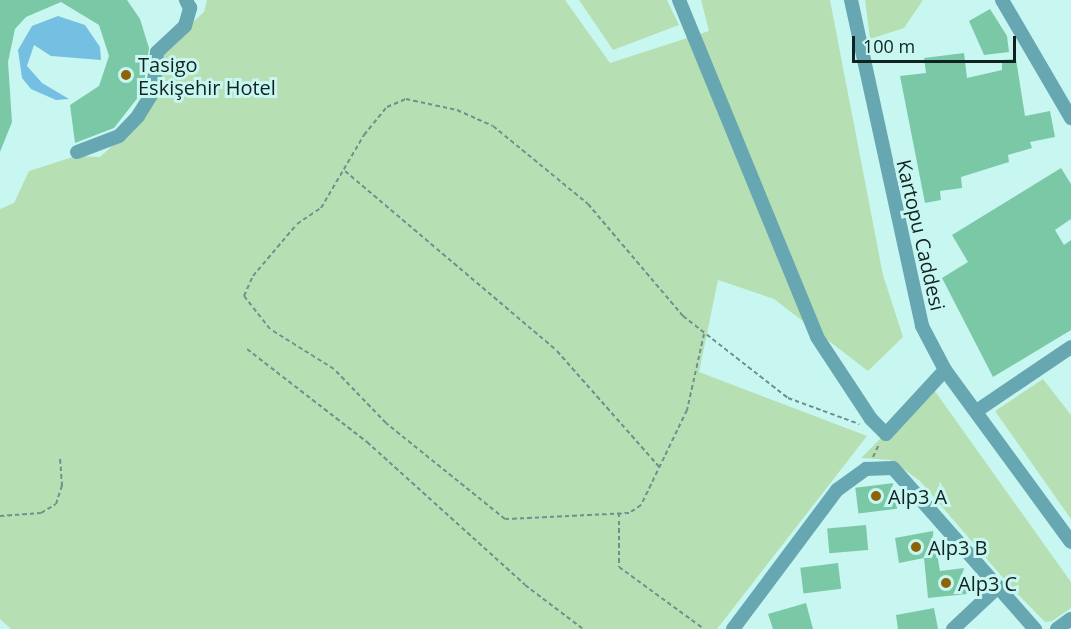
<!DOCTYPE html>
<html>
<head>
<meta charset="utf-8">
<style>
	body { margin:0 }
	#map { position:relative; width:1071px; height:629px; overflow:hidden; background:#c8f7f2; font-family:"Open Sans",sans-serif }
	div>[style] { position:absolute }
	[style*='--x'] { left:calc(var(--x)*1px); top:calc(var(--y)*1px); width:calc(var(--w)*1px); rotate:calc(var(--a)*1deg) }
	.green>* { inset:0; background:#b6e0b3 }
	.water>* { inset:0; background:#75bfe3 }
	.building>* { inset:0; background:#7bc8a7; transform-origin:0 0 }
	.path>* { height:2px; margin-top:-1px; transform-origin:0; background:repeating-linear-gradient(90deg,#6f918d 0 4.5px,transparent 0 7.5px) }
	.minor>* { height:14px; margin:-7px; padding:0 7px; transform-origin:7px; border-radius:7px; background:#67a7b2 }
	.dots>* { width:16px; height:16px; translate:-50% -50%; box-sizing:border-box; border:3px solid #c8f7f2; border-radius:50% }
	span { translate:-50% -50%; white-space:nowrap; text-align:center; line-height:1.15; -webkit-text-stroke:6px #c8f7f2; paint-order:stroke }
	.poi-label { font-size:20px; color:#102321 }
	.left { translate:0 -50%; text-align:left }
	.street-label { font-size:20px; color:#102321 }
	.scale { position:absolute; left:852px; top:36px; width:164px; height:27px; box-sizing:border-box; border:3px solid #102321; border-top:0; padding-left:8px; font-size:18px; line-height:21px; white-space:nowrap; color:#102321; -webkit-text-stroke:4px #c8f7f2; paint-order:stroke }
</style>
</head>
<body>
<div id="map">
	<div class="green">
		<div style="clip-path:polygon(207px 0,565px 0,610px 63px,709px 31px,701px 0,830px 0,883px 275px,903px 337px,868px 371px,774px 299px,718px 280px,699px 372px,867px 436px,717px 629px,11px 629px,0 619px,0 209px,14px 203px,29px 171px,76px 156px,100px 157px,124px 135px,140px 118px,162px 50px,204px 12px)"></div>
		<div style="clip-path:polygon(579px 0,667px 0,679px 25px,613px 50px)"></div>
		<div style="clip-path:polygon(865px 0,923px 0,904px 28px,870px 39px)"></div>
		<div style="clip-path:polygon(1043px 379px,1071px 415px,1071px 519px,995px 411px)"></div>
		<div style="clip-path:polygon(932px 387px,1071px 582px,1071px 608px,1052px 621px,1045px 622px,1010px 586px,920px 481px,891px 460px,861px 458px)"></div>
	</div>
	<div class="water">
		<div style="clip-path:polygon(58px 16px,85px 25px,100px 47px,101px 60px,51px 56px,34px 45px,27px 66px,42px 83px,69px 99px,56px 100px,31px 89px,22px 78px,18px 50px,32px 26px)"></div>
	</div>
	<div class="building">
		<div style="clip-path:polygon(0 0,127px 0,140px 19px,149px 48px,143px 91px,114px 128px,75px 143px,70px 105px,99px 86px,109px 56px,99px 25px,61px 2px,26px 17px,15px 29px,8px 62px,12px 122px,0 152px)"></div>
		<div style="clip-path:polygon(990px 9px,1007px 36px,1009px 52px,984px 55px,969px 21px)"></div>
		<div style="clip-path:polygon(964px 53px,967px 78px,1002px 70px,1002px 60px,1016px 59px,1025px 116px,1050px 111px,1055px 137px,1030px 142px,1032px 148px,1008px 155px,1009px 162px,961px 177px,962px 188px,940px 191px,941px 200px,925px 203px,900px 76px,926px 73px,924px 58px)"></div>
		<div style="clip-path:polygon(1061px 168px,1071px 184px,1071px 219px,1055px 230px,1064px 245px,1071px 240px,1071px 330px,993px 377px,942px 278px,968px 262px,952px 235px)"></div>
		<div style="left:894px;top:483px;width:26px;height:39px;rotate:83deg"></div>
		<div style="left:866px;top:525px;width:25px;height:39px;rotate:85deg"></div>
		<div style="clip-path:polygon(933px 531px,940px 571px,964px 568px,967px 594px,928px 598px,924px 558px,899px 563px,895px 538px)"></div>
		<div style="left:838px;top:563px;width:26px;height:38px;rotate:83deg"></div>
		<div style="clip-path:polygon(806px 603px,813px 629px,773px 629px,768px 614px)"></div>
		<div style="clip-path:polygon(934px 608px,938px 629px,898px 629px,896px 615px)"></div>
	</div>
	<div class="path">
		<div style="--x:345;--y:171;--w:278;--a:40.3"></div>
		<div style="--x:557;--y:351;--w:157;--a:48.6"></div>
		<div style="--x:704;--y:334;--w:78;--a:102.6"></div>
		<div style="--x:687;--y:410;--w:106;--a:115.8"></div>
		<div style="--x:641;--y:505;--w:14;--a:146"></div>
		<div style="--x:629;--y:513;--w:124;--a:177.2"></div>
		<div style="--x:505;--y:519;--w:153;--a:-141.1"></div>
		<div style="--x:386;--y:423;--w:75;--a:-133.9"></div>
		<div style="--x:334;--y:369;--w:75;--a:-148"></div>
		<div style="--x:270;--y:329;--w:42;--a:-128.2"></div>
		<div style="--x:244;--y:296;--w:22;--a:-66"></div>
		<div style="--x:253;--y:276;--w:68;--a:-49.8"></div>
		<div style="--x:297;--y:224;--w:29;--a:-34"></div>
		<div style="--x:321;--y:208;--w:85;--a:-59.5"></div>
		<div style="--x:364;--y:135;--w:36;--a:-51"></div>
		<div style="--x:387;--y:107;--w:21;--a:-23"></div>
		<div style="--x:406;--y:99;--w:52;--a:12.2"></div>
		<div style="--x:457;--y:110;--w:39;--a:24"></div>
		<div style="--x:493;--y:126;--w:123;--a:39.4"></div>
		<div style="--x:588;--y:204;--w:147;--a:49.7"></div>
		<div style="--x:683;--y:316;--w:133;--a:38"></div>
		<div style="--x:788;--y:398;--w:76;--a:20.1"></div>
		<div style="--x:247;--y:349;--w:152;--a:37.8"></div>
		<div style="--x:367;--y:442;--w:213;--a:42.1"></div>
		<div style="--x:525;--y:585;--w:73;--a:37.2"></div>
		<div style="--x:873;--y:457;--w:14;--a:-65"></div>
		<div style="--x:619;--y:513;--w:54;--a:90"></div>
		<div style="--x:619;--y:567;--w:105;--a:36.1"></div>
		<div style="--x:0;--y:516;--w:41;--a:-4.2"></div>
		<div style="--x:41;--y:513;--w:17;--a:-31"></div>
		<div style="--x:56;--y:504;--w:19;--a:-72"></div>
		<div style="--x:62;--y:486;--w:30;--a:-94"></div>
	</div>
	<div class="minor">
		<div style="--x:679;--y:0;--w:364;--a:67.7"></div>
		<div style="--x:817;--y:337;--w:98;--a:56.6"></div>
		<div style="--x:871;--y:419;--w:21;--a:45"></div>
		<div style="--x:886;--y:434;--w:87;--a:-47.3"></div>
		<div style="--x:851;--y:0;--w:334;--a:77.7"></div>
		<div style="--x:922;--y:326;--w:50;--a:62.4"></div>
		<div style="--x:945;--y:370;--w:213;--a:53.8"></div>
		<div style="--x:1002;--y:0;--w:137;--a:59.7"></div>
		<div style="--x:77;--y:152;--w:45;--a:-20.9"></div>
		<div style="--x:119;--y:136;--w:28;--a:-46"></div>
		<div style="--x:138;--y:116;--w:28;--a:-58"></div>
		<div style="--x:153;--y:92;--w:40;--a:-84.3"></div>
		<div style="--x:157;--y:52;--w:38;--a:-43"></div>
		<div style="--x:185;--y:26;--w:19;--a:-74"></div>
		<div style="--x:190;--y:8;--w:9;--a:-117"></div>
		<div style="--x:978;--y:410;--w:112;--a:-34.1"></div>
		<div style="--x:733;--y:629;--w:174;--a:-53.2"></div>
		<div style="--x:837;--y:490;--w:36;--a:-36"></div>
		<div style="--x:866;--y:469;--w:27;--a:-2"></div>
		<div style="--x:893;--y:468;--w:215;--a:48.6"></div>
		<div style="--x:953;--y:629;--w:62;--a:-43"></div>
		<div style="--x:1057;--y:629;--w:17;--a:-36"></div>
	</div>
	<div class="dots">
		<div style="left:126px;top:75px;background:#8d6308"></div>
		<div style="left:876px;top:496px;background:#8d6308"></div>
		<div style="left:916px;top:547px;background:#8d6308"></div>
		<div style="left:946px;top:583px;background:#8d6308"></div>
	</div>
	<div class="poi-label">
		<span class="left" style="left:138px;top:76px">Tasigo<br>Eskişehir Hotel</span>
		<span class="left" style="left:888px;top:496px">Alp3 A</span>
		<span class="left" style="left:928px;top:547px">Alp3 B</span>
		<span class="left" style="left:958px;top:583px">Alp3 C</span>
	</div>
	<div class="street-label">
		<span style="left:921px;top:235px;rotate:77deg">Kartopu Caddesi</span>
	</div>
	<div class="scale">100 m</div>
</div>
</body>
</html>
